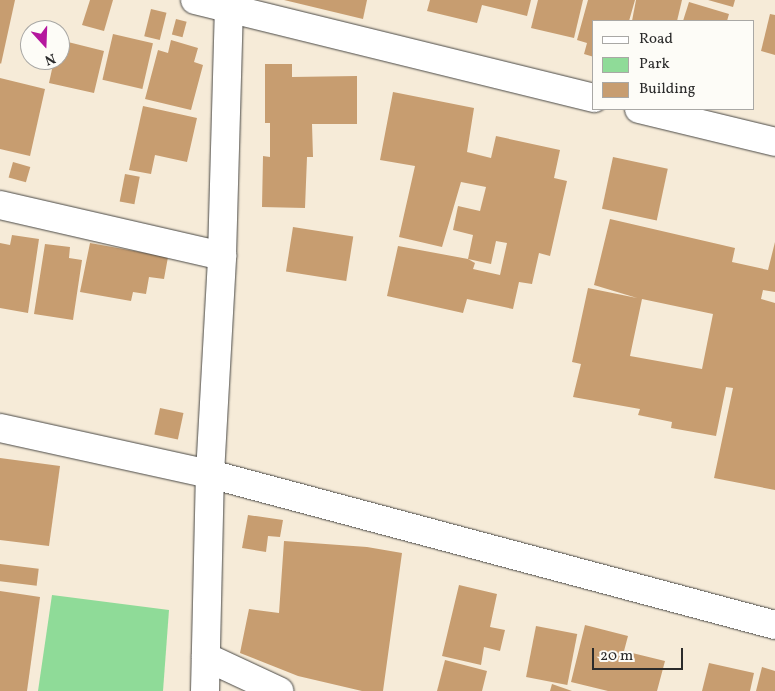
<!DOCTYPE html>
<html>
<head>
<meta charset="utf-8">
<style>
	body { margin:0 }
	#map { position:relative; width:775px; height:691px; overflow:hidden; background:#f6ebd8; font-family:Vollkorn,serif }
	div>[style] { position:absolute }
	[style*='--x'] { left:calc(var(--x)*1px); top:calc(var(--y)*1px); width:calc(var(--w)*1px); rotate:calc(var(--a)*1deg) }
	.green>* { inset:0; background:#8fdb98 }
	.building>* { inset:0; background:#c79d70; transform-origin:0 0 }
	.roads { filter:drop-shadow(0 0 1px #494845) drop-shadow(0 0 1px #494845) }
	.minor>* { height:28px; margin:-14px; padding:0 14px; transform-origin:14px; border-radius:14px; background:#fff }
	span { translate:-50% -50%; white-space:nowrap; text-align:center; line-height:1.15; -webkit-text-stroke:4px #fdfcf7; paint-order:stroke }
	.legend { position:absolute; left:592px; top:20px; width:162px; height:90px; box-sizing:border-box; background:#fdfcf7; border:1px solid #a9a8a5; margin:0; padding:6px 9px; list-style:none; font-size:15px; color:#2b2b2b }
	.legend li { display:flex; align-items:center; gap:10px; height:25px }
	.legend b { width:25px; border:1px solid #a9a8a5 }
	.north { position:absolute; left:20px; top:20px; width:50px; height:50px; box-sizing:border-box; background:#fdfcf7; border:1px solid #a9a8a5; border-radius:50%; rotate:160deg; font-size:14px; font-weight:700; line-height:20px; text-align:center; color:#2b2b2b }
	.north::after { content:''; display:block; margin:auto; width:18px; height:22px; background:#b5179e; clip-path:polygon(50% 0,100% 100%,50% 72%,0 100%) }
	.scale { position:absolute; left:592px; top:648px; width:91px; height:22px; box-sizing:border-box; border:2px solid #2b2b2b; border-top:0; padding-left:6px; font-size:15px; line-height:18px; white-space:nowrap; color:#2b2b2b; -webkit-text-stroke:4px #fdfcf7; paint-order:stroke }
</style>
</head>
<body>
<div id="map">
	<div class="green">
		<div style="clip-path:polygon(52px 595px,169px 610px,163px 691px,38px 691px)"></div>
	</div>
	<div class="building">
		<div style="clip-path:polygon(0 0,15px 0,1px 64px,0 63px)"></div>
		<div style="clip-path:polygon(90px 0,113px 0,104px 31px,82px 25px)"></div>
		<div style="clip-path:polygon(284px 0,367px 0,363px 19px)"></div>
		<div style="clip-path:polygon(430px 0,531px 0,527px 16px,482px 5px,477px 23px,427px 11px)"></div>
		<div style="clip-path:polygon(538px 0,583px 0,574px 38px,531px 28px)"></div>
		<div style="clip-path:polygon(588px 0,635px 0,629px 21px,594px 21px,594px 57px,584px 54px,587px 43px,577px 40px)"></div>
		<div style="clip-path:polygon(636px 0,682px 0,677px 21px,632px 21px)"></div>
		<div style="clip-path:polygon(708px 0,735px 0,733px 7px)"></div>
		<div style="clip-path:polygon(689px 2px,729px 14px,727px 21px,683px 21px)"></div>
		<div style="left:151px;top:9px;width:16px;height:28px;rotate:14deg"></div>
		<div style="clip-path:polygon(770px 14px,775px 15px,775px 55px,761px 51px)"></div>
		<div style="left:176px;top:19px;width:11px;height:16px;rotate:15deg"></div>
		<div style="left:113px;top:34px;width:41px;height:47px;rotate:13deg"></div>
		<div style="clip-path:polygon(60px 40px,104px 51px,94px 93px,49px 83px,54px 60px,60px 60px)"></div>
		<div style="clip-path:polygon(171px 40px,198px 48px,194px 62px,203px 65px,191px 110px,145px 99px,158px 50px,168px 53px)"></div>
		<div style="clip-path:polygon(265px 64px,292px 64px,292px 77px,357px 76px,357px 124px,312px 124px,313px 157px,307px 157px,305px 208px,262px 207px,263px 156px,270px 157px,270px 123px,265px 123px)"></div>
		<div style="clip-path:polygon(0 78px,45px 89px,30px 156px,0 149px)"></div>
		<div style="clip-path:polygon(393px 92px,474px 108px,467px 152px,491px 158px,496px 136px,560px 150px,554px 178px,567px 181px,550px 256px,539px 253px,532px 284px,519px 282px,513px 309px,467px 299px,463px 313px,387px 296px,398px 246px,468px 259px,475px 263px,473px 269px,500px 275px,507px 243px,496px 241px,491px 264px,468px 259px,473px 235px,453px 230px,458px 206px,480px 211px,486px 187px,461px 182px,442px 247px,399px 237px,415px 166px,380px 160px)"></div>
		<div style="clip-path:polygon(143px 106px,197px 118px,187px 162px,155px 155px,151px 174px,129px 170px)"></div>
		<div style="left:613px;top:157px;width:56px;height:53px;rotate:12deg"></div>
		<div style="left:13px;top:162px;width:18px;height:16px;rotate:16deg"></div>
		<div style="left:125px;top:174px;width:15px;height:28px;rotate:11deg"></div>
		<div style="clip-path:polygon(evenodd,610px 219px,735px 248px,732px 262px,768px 270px,775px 242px,775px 292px,763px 290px,761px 299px,775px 303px,775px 490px,714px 478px,733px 388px,726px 387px,716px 436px,671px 428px,672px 422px,638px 415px,640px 409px,573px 397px,581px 364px,572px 362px,588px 288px,637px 298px,594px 285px,610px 219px,642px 299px,713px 314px,702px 369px,630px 356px,642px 299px)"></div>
		<div style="left:293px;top:227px;width:61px;height:45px;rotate:9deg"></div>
		<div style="clip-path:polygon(12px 235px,39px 239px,28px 313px,0 308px,0 243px,10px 245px)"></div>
		<div style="clip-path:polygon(90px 243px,168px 257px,164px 279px,149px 277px,146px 294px,133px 292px,131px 301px,80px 292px)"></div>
		<div style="clip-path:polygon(45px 244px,70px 247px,69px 258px,82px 260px,73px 320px,34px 314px)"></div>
		<div style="left:160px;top:408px;width:24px;height:27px;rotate:12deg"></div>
		<div style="clip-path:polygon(0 458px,60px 466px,49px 546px,0 540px)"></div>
		<div style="clip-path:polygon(248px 515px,283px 520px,280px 537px,268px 536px,266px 552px,242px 548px)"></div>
		<div style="clip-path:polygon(284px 541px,367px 547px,402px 553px,383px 691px,362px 691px,298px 676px,240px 653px,249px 609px,279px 613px)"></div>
		<div style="left:0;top:564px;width:39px;height:17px;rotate:7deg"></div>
		<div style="clip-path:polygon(459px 585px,497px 594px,490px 627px,505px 630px,500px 651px,484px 647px,481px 665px,442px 656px)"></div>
		<div style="clip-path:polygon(0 591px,40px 597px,27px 691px,0 691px)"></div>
		<div style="clip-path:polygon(585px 625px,628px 636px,624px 651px,665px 661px,657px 691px,608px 691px,571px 682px)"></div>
		<div style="left:536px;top:626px;width:42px;height:52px;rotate:11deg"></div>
		<div style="clip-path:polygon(445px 660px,487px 671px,482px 691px,437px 691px)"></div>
		<div style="clip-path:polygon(709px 663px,754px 673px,750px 691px,702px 691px)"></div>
		<div style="clip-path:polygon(762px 667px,775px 671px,775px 691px,756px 691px)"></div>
		<div style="clip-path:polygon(552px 684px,572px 691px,550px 691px)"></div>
	</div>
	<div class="roads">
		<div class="minor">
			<div style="--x:195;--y:0;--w:411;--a:13.8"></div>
			<div style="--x:639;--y:109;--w:140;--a:13.6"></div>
			<div style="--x:0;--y:205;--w:228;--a:12.9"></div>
			<div style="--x:0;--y:428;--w:215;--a:12.4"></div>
			<div style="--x:210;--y:474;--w:585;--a:14.96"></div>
			<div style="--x:206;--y:657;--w:81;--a:25"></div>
			<div style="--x:205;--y:691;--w:217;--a:-88.7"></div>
			<div style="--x:210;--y:474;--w:218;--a:-86.8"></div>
			<div style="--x:222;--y:256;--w:256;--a:-88.4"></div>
		</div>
	</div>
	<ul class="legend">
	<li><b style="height:6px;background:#fff"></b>Road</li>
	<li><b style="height:14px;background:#8fdb98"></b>Park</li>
	<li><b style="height:14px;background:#c79d70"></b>Building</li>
	</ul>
	<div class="north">N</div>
	<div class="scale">20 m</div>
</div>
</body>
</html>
